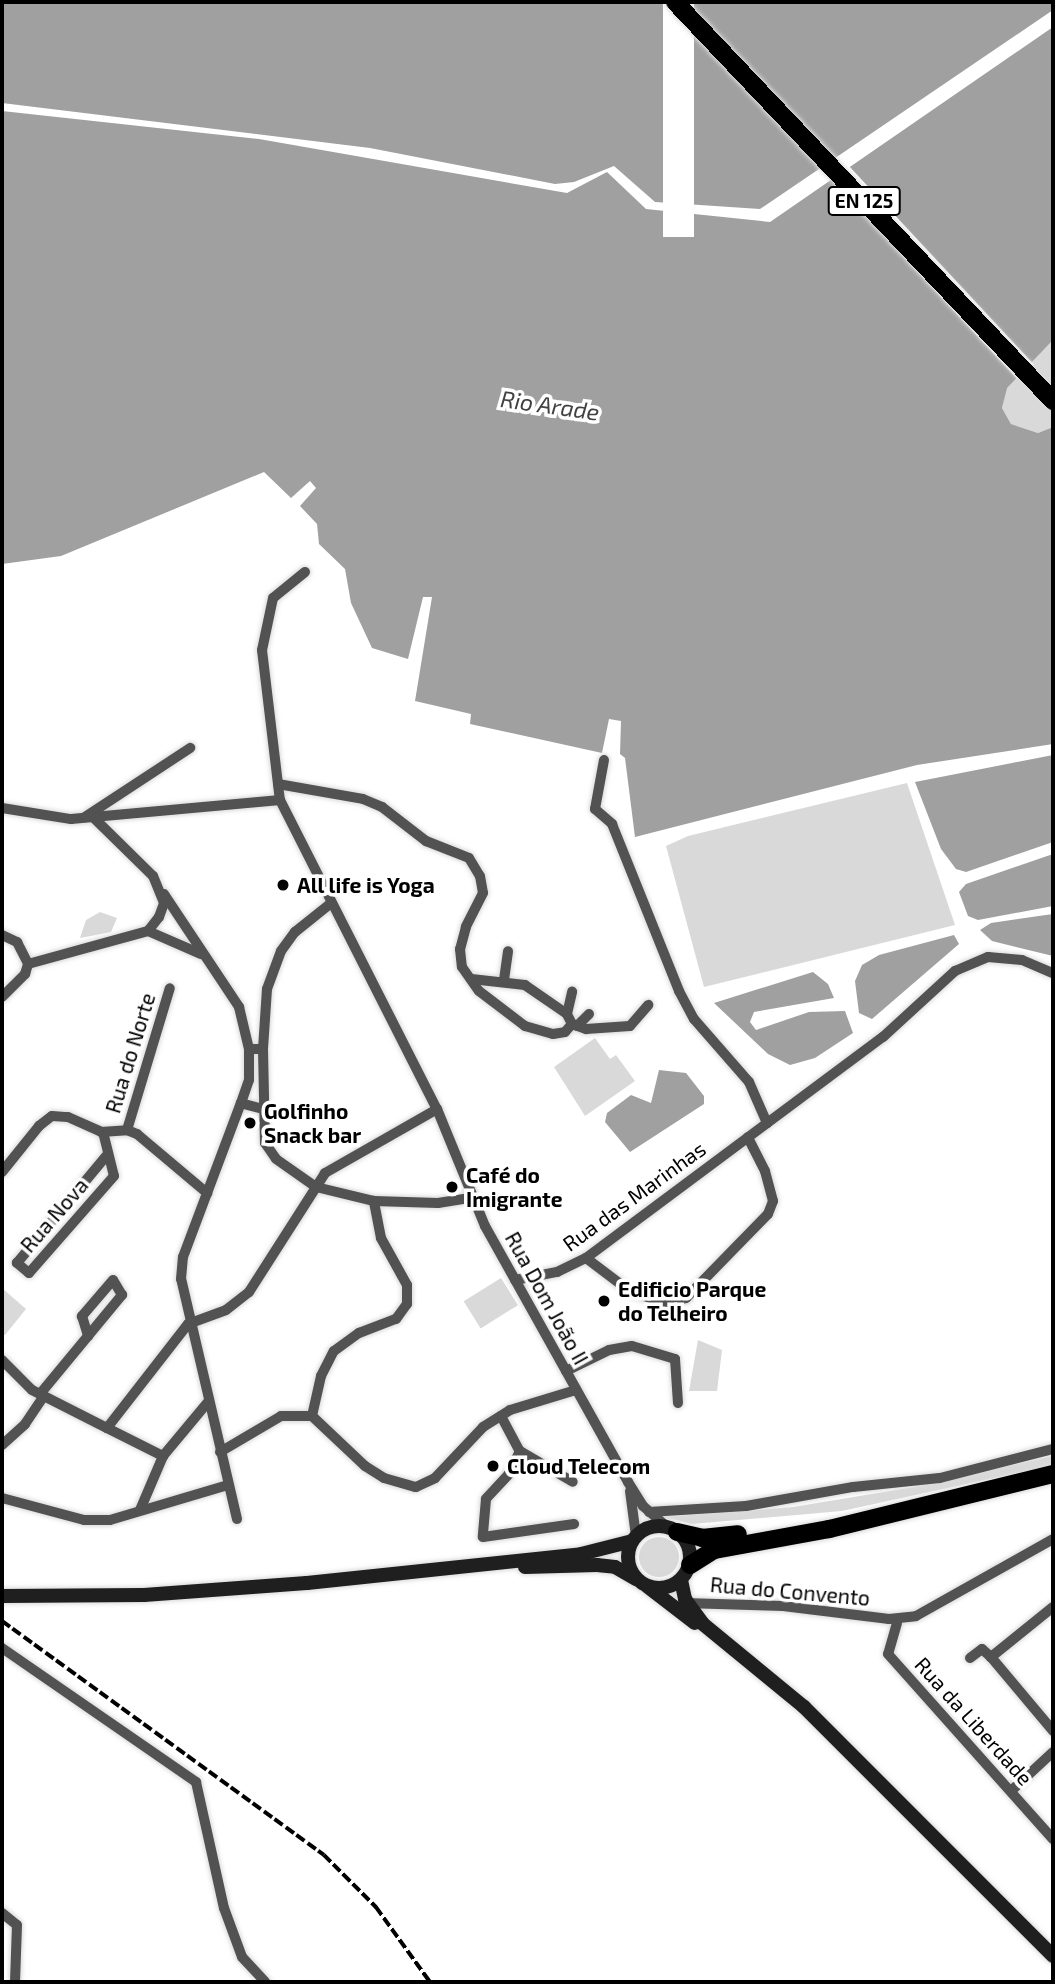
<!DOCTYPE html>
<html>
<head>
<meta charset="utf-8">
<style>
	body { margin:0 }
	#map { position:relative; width:1055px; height:1984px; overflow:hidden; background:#fff; font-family:"Exo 2",sans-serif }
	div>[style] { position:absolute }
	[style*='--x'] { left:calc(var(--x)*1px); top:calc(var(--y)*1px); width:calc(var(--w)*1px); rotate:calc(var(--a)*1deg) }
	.green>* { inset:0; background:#d9d9d9; transform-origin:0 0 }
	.round { border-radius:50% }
	.water>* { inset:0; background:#a0a0a0 }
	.pier>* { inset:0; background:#fff; transform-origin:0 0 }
	.roads { filter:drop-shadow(0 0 2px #dbdbdb) drop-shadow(0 0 2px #dbdbdb) }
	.minor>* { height:10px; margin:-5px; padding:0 5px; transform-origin:5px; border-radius:5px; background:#525252 }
	.secondary>* { height:14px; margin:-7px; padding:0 7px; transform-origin:7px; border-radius:7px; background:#1f1f1f }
	.secondary>.ring { margin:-7px; padding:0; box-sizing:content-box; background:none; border:14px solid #1f1f1f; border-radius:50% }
	.primary>* { height:18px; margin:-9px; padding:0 9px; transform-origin:9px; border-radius:9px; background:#000 }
	.rail>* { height:3.5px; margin-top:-1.75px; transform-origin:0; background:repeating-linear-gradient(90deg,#000 0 10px,transparent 0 13.5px) }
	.dots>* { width:19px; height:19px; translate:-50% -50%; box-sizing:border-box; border:4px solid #fff; border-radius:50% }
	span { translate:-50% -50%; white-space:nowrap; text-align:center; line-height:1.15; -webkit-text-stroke:7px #fff; paint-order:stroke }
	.shield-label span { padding:2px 5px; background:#fff; border:2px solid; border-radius:5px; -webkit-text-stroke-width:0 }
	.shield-label { font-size:19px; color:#000; font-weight:700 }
	.poi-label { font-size:21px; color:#000; font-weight:700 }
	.left { translate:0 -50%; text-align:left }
	.street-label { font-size:21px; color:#000 }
	.water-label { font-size:23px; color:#414141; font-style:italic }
	.frame { position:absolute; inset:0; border:4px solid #000; pointer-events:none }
</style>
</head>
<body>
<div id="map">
	<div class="green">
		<div style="clip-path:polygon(1053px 340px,1053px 427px,1038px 433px,1011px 424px,1002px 408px,1006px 388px)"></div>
		<div style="clip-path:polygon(907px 783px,955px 925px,704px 987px,666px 846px,688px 836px)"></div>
		<div style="clip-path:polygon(100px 912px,117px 918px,111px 932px,80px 938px,86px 920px)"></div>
		<div style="clip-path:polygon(595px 1038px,610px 1059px,616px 1055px,635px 1081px,585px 1116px,554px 1067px)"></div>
		<div style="left:501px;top:1278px;width:32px;height:44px;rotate:58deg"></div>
		<div style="clip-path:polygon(2px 1288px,26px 1309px,5px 1335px,2px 1334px)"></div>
		<div style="clip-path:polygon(698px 1340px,722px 1350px,717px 1391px,689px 1391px)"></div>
		<div style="clip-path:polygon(1053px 1456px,1053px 1465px,842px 1511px,692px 1524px,665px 1517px,793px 1507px,914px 1487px)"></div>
		<div class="round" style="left:639px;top:1537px;width:40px;height:40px"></div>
	</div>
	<div class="water">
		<div style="clip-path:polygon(2px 2px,1053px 2px,1053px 10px,760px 209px,655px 202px,614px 166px,574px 182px,555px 184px,370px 148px,2px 103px)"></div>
		<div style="clip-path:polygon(1053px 27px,1053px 340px,1007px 388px,1002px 408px,1011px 424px,1038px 433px,1053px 427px,1053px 744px,917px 765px,635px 837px,625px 758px,620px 754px,621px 721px,609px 719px,602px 753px,470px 724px,471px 714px,415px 701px,432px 597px,423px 597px,408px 659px,372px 648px,351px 603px,345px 569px,319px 544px,317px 524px,300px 506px,316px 488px,310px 481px,291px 498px,264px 472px,61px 556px,2px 564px,2px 111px,259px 139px,567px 193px,607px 172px,646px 209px,770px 222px)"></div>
		<div style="clip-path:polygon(1053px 755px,1053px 842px,966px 872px,956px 869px,941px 849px,915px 782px)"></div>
		<div style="clip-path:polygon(1053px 854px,1053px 906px,978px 920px,968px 916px,959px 892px,966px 884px)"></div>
		<div style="clip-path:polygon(1053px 914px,1053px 956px,992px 941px,980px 930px,991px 923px)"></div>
		<div style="clip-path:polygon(954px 935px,959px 944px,872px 1019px,859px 1013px,855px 981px,862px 965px,879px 955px)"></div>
		<div style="clip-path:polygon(813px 972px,828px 984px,834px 998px,754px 1012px,750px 1022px,756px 1030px,809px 1012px,845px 1011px,853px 1033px,815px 1058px,790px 1065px,768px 1054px,714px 1003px)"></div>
		<div style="clip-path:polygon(659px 1070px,686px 1073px,704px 1096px,704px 1104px,630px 1152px,605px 1122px,607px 1113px,631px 1095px,651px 1103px)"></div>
	</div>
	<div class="pier">
		<div style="left:663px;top:2px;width:31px;height:235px"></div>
		<div style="left:847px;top:164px;width:274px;height:22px;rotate:47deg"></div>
	</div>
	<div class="roads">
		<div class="minor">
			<div style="--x:305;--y:572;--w:41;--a:140.9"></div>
			<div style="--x:273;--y:598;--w:53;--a:101.9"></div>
			<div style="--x:262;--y:650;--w:151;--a:83.2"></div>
			<div style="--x:280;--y:800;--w:347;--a:63.1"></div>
			<div style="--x:437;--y:1109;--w:126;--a:67.7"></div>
			<div style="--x:485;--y:1226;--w:293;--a:60.8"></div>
			<div style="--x:628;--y:1482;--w:28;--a:58"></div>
			<div style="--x:643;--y:1506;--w:32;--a:41"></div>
			<div style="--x:604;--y:760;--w:50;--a:100.4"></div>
			<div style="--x:595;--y:809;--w:23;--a:41"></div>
			<div style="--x:612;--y:824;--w:180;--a:68.1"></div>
			<div style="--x:679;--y:991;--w:32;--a:62"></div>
			<div style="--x:694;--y:1019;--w:84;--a:48.9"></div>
			<div style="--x:749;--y:1082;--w:45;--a:66.3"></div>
			<div style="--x:278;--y:784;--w:86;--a:10"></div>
			<div style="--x:363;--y:799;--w:21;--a:23"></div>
			<div style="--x:382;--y:807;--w:56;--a:37.7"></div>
			<div style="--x:426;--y:841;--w:46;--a:21.6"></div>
			<div style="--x:469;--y:858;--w:21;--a:59"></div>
			<div style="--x:480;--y:876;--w:17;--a:80"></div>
			<div style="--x:483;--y:893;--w:38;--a:117"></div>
			<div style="--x:466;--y:927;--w:23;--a:105"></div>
			<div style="--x:460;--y:949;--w:18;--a:84"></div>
			<div style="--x:462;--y:967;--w:29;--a:55"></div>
			<div style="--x:479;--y:991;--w:58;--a:37.3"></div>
			<div style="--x:525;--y:1026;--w:29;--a:16"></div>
			<div style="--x:553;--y:1034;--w:12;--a:-9"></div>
			<div style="--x:565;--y:1032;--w:11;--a:-49"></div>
			<div style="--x:572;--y:1024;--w:11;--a:-117"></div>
			<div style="--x:567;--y:1014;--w:51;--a:-145.4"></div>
			<div style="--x:525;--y:985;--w:54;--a:-173.7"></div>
			<div style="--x:2;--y:808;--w:70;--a:9.1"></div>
			<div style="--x:71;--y:819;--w:210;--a:-5.2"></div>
			<div style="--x:85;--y:817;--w:126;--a:-33.3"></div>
			<div style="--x:164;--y:894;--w:136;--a:56.4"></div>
			<div style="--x:239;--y:1007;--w:43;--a:76.6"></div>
			<div style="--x:148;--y:931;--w:58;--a:23.5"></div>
			<div style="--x:2;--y:935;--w:17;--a:25"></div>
			<div style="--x:17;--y:942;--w:25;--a:63"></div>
			<div style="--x:28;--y:964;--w:124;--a:-15.4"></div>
			<div style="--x:148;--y:931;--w:18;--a:-52"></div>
			<div style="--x:159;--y:917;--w:15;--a:-70"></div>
			<div style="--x:164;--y:903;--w:29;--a:-112"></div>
			<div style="--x:153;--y:876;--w:83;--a:-135.5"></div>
			<div style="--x:504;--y:980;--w:29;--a:-82"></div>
			<div style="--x:2;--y:997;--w:33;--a:-45"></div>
			<div style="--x:25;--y:974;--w:10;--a:-73"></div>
			<div style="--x:567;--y:1014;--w:23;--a:-77"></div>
			<div style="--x:572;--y:1024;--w:15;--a:20"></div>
			<div style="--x:586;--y:1029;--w:44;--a:-3.9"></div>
			<div style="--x:630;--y:1026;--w:28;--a:-49"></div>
			<div style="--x:577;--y:1026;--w:17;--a:-45"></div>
			<div style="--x:263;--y:1049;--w:60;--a:-86.2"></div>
			<div style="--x:267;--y:989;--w:40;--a:-69.8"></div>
			<div style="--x:281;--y:951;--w:24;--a:-54"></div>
			<div style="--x:295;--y:932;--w:45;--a:-38.7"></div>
			<div style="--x:263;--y:1109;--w:23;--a:-165"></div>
			<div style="--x:241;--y:1103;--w:24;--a:-71"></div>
			<div style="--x:249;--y:1080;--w:31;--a:-90"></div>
			<div style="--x:249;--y:1049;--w:14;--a:0"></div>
			<div style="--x:263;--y:1049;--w:94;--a:88.8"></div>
			<div style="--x:265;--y:1143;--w:19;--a:55"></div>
			<div style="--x:276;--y:1159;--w:49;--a:35"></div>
			<div style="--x:316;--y:1187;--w:60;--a:13.6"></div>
			<div style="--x:374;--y:1201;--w:64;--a:1.8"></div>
			<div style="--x:438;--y:1203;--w:36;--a:-9"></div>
			<div style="--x:127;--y:1130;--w:148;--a:-73.2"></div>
			<div style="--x:103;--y:1132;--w:45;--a:76"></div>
			<div style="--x:114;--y:1176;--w:129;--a:131.2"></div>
			<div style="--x:29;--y:1273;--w:16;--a:-140"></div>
			<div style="--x:17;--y:1263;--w:139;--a:-50.2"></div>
			<div style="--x:2;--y:1172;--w:59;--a:-51.2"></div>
			<div style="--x:39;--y:1126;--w:16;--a:-38"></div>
			<div style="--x:52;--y:1116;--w:16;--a:4"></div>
			<div style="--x:68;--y:1117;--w:36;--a:24"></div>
			<div style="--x:101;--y:1132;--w:26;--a:-4"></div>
			<div style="--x:127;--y:1130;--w:11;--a:22"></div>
			<div style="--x:137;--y:1134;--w:92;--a:40.1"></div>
			<div style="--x:586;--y:1258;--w:56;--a:37.1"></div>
			<div style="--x:631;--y:1292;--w:38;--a:17"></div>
			<div style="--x:667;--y:1303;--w:20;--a:-15"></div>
			<div style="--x:686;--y:1298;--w:117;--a:-45.7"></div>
			<div style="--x:768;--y:1214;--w:14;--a:-69"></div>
			<div style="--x:773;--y:1201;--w:31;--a:-105"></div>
			<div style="--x:765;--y:1171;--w:38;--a:-117"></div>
			<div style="--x:515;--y:1280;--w:43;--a:-10.8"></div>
			<div style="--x:557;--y:1272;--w:32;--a:-26"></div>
			<div style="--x:586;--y:1258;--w:370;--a:-36.7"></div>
			<div style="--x:883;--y:1037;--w:98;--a:-42.5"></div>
			<div style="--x:955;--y:971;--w:36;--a:-23"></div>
			<div style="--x:988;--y:957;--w:34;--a:5"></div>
			<div style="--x:1022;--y:960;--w:34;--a:23"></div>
			<div style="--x:188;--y:1324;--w:40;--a:-20.2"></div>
			<div style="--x:226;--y:1310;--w:29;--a:-38"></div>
			<div style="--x:249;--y:1292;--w:141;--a:-57.4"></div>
			<div style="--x:325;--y:1173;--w:129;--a:-29.7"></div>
			<div style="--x:2;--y:1360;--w:42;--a:45"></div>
			<div style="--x:32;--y:1390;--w:84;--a:26.9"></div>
			<div style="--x:107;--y:1428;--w:132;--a:-52.1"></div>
			<div style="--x:566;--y:1371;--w:48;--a:-26"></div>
			<div style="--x:609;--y:1350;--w:23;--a:-10"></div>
			<div style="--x:632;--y:1346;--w:45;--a:16.8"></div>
			<div style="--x:675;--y:1359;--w:44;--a:86.1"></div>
			<div style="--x:40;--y:1394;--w:129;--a:-50.4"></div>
			<div style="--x:122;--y:1295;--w:17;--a:-121"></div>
			<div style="--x:113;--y:1280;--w:48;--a:130.7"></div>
			<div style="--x:82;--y:1316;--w:21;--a:73"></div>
			<div style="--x:312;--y:1416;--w:41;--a:-77.3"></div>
			<div style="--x:321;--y:1376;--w:28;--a:-63"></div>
			<div style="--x:334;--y:1351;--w:31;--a:-36"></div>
			<div style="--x:359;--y:1333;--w:40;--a:-21"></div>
			<div style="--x:396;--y:1319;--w:19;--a:-54"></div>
			<div style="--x:407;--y:1304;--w:19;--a:-90"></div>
			<div style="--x:407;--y:1285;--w:54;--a:-119"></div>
			<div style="--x:381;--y:1238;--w:38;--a:-101"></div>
			<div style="--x:501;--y:1416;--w:40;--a:62"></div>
			<div style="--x:520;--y:1451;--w:61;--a:30.3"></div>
			<div style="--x:107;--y:1428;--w:63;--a:26.6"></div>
			<div style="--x:163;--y:1456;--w:70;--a:-50.2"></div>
			<div style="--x:2;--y:1445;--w:31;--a:-42"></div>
			<div style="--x:25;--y:1424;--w:34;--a:-56"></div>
			<div style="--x:520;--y:1451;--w:25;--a:116"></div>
			<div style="--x:509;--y:1474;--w:34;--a:133"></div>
			<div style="--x:486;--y:1499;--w:38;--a:95"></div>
			<div style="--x:483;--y:1537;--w:92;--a:-8.1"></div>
			<div style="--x:220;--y:1452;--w:71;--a:-30.5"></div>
			<div style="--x:281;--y:1416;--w:31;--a:0"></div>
			<div style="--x:312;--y:1416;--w:73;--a:43.3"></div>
			<div style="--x:365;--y:1466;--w:22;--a:32"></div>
			<div style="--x:384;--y:1478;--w:33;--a:16"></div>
			<div style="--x:416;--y:1487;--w:21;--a:-25"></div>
			<div style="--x:435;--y:1478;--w:70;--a:-46.7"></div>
			<div style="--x:483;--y:1427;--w:32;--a:-32"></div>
			<div style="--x:510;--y:1410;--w:69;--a:-16.9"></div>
			<div style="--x:630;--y:1491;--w:45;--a:82.4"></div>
			<div style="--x:2;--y:1498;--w:85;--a:15"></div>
			<div style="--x:84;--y:1520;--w:26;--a:0"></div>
			<div style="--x:110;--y:1520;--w:123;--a:-16.5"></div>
			<div style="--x:140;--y:1510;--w:59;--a:-66.9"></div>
			<div style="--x:649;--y:1512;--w:97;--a:-3.5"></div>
			<div style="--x:746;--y:1506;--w:109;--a:-10.1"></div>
			<div style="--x:853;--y:1487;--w:87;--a:-5.9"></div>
			<div style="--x:940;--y:1478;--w:117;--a:-14.4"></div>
			<div style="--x:237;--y:1519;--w:246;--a:-103.1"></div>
			<div style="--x:181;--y:1279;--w:22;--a:-85"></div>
			<div style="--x:183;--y:1257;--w:165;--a:-69.4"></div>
			<div style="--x:685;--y:1603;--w:98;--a:1.8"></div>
			<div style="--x:783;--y:1606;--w:107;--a:7"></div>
			<div style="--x:889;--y:1619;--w:27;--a:-6"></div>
			<div style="--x:916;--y:1616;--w:157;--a:-29.3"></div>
			<div style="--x:1053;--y:1607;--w:80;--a:141.1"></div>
			<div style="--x:991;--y:1657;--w:97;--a:50"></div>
			<div style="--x:897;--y:1623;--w:32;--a:106"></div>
			<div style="--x:888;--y:1654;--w:248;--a:48.3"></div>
			<div style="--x:2;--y:1648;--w:236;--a:34.6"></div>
			<div style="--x:196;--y:1782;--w:129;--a:77.5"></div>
			<div style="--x:224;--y:1908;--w:52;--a:69.8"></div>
			<div style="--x:242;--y:1957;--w:34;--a:47"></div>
			<div style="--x:970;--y:1658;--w:15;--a:-37"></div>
			<div style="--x:982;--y:1649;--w:12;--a:42"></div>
			<div style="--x:1012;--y:1790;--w:56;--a:-42.8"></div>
			<div style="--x:2;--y:1913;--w:19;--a:39"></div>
			<div style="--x:17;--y:1925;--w:57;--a:92"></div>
		</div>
		<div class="secondary">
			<div class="ring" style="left:628px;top:1526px;width:48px;height:48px"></div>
			<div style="--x:525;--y:1567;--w:72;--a:-1.6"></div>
			<div style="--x:597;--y:1565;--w:18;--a:6"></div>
			<div style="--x:615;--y:1567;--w:24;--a:30"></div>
			<div style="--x:681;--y:1580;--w:19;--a:78"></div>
			<div style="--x:685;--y:1599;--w:31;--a:54"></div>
			<div style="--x:703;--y:1624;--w:131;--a:39.4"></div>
			<div style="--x:804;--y:1707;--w:352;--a:45"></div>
			<div style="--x:648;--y:1587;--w:59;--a:37.5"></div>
			<div style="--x:2;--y:1596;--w:142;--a:-0.4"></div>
			<div style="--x:144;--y:1595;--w:163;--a:-4.2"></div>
			<div style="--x:307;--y:1583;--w:276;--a:-6"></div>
			<div style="--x:581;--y:1554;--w:53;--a:-14.3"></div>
		</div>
		<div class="primary">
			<div style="--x:675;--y:2;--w:550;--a:46.55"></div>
			<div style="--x:677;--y:1532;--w:26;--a:13"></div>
			<div style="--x:702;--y:1538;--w:36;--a:-6"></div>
			<div style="--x:690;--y:1565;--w:28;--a:-32"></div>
			<div style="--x:714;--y:1550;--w:117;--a:-10.3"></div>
			<div style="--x:829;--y:1529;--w:231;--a:-13.8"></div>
		</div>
	</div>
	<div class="rail">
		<div style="--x:2;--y:1621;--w:398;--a:36"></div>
		<div style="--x:324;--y:1855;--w:74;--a:45"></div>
		<div style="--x:376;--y:1907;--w:92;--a:54.2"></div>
	</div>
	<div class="dots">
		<div style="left:283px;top:885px;background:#000"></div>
		<div style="left:250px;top:1123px;background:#000"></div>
		<div style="left:452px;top:1187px;background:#000"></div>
		<div style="left:604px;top:1301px;background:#000"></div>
		<div style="left:493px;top:1466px;background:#000"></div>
	</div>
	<div class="shield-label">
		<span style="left:864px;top:201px">EN 125</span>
	</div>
	<div class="poi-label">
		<span class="left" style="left:297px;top:885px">All life is Yoga</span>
		<span class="left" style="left:264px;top:1123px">Golfinho<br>Snack bar</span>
		<span class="left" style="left:466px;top:1187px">Café do<br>Imigrante</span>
		<span class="left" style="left:618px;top:1301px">Edificio Parque<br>do Telheiro</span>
		<span class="left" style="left:507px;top:1466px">Cloud Telecom</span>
	</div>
	<div class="street-label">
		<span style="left:130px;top:1053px;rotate:-73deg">Rua do Norte</span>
		<span style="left:634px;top:1196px;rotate:-36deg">Rua das Marinhas</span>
		<span style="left:54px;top:1215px;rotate:-49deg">Rua Nova</span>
		<span style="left:547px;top:1298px;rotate:61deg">Rua Dom João II</span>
		<span style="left:790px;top:1591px;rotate:5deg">Rua do Convento</span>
		<span style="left:974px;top:1721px;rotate:48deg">Rua da Liberdade</span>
	</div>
	<div class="water-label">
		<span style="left:550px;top:405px;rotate:8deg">Rio Arade</span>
	</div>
	<div class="frame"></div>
</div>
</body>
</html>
